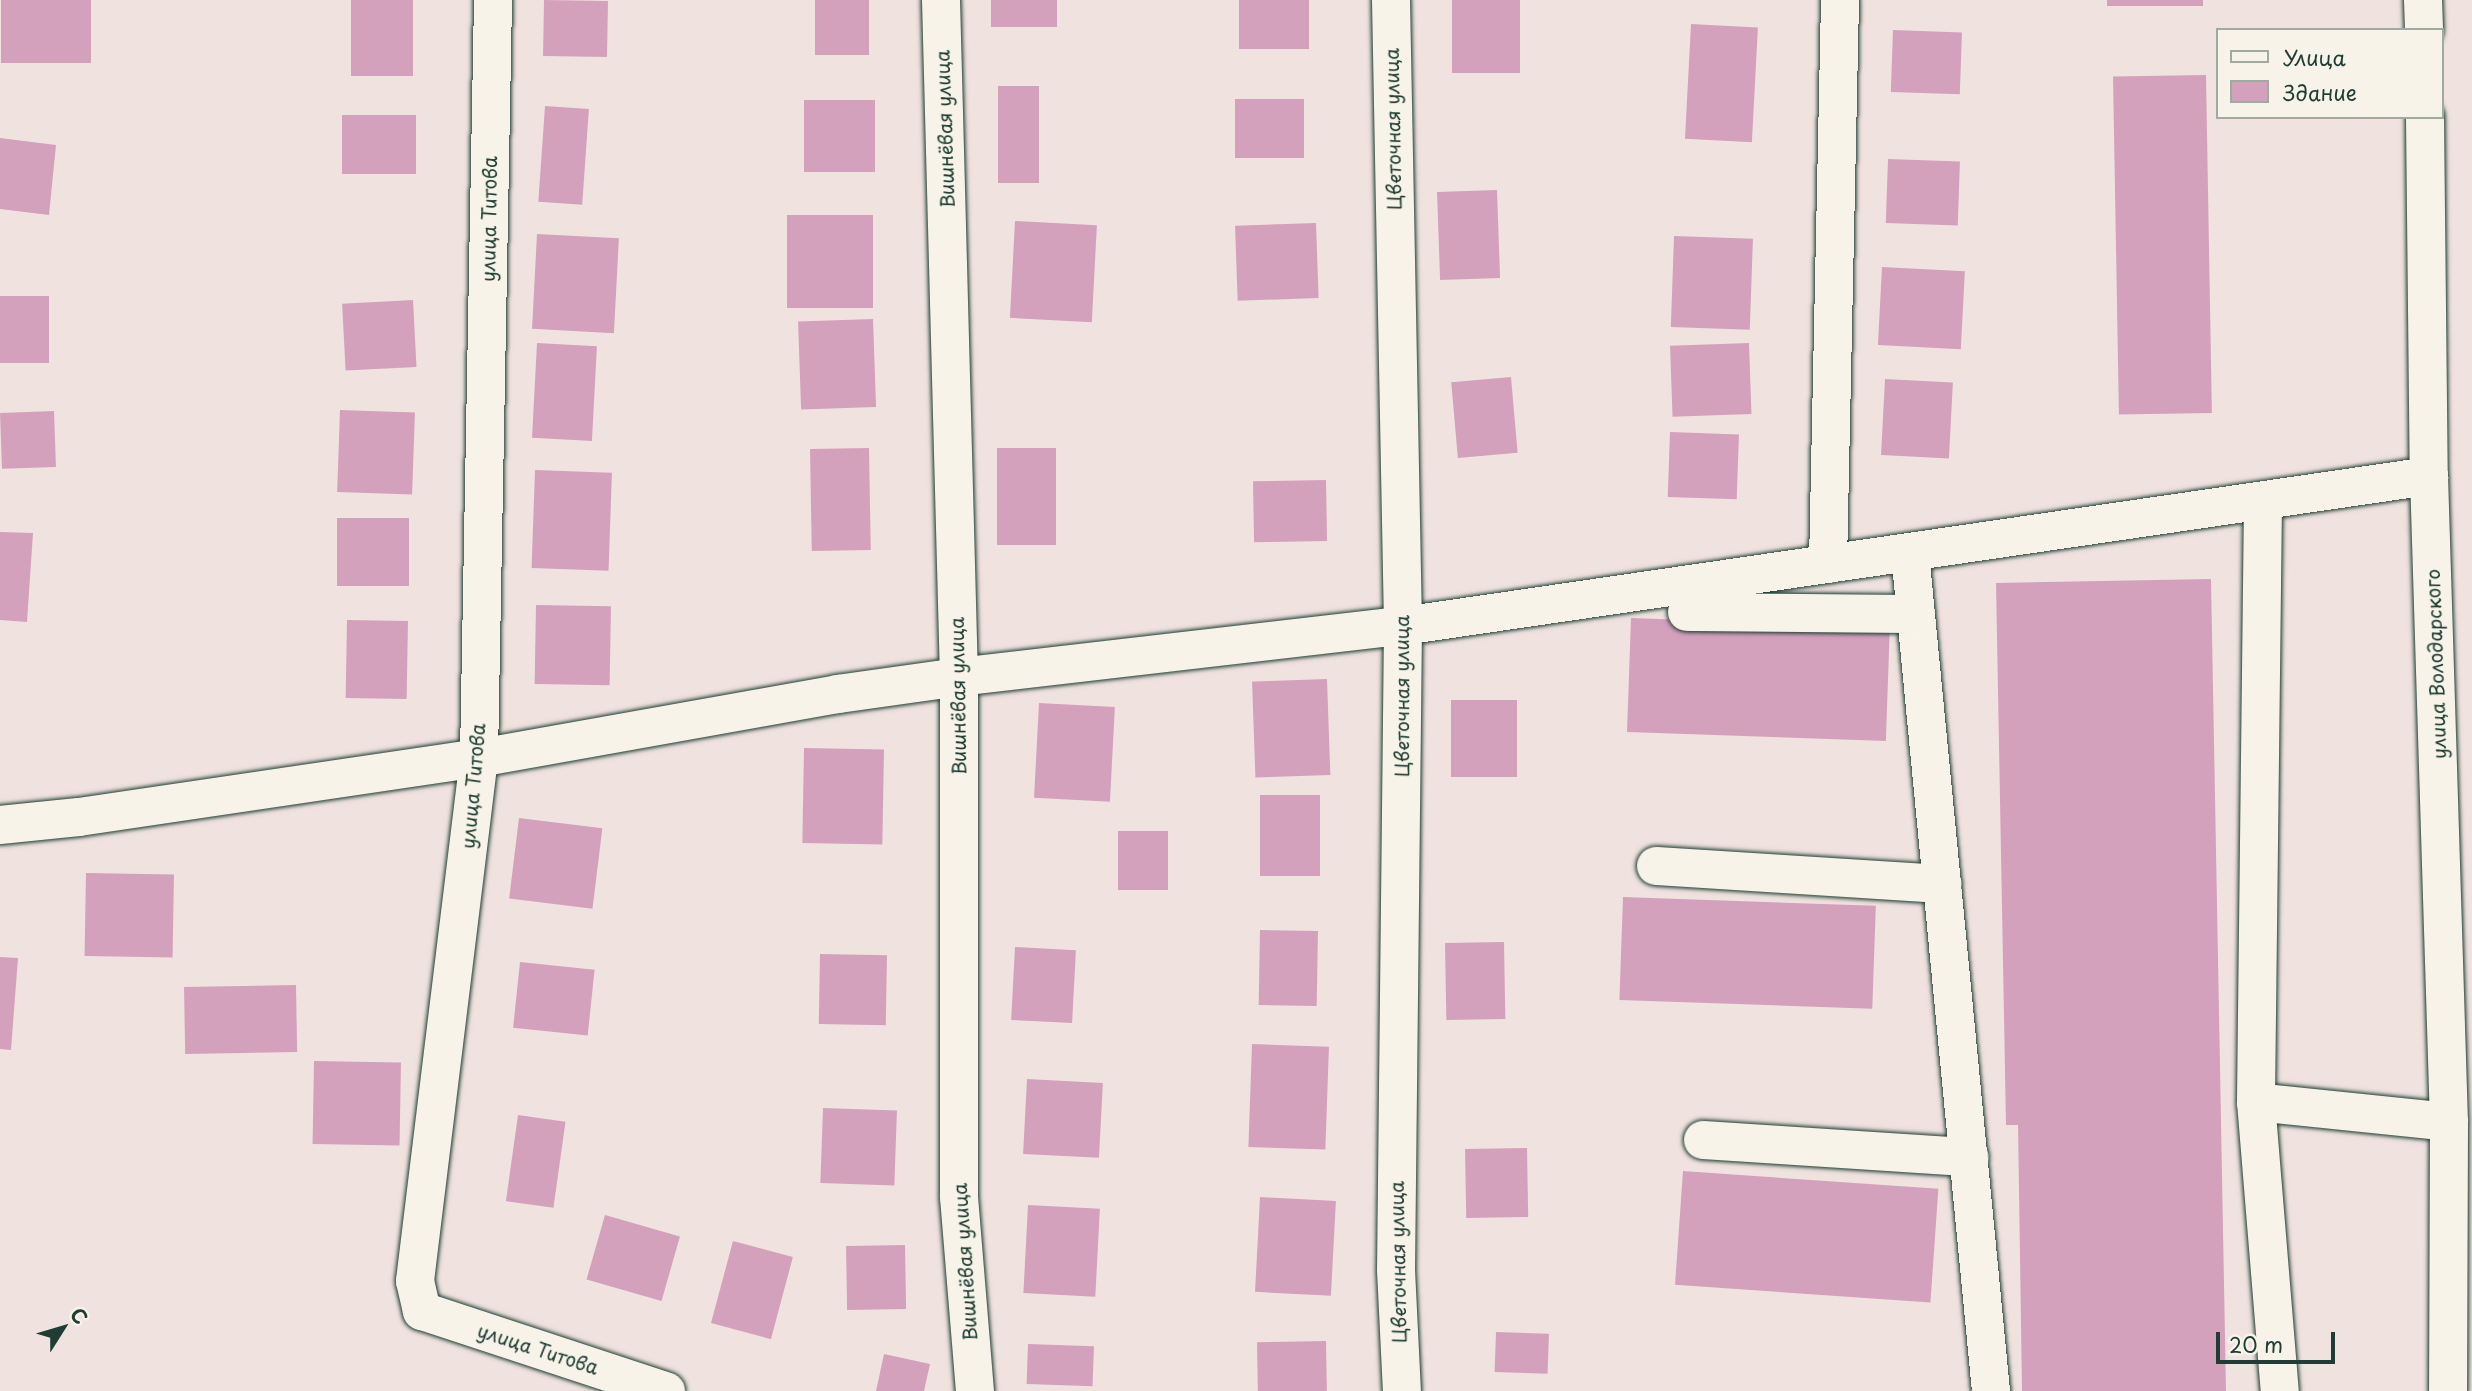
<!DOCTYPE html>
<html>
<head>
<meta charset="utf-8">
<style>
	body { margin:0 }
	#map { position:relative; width:2472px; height:1391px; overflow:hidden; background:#f0e3df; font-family:"Playpen Sans",sans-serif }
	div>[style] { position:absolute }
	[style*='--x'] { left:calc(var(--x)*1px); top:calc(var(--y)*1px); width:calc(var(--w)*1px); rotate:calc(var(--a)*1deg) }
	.building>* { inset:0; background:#d4a1bd; transform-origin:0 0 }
	.roads { filter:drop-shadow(0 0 2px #1f3d34) drop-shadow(0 0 2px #1f3d34) }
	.minor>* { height:38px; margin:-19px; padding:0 19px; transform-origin:19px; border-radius:19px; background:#f7f3e8 }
	.major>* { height:38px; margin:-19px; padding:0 19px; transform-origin:19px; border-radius:19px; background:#f7f3e8 }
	span { translate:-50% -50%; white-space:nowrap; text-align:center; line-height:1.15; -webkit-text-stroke:6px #f7f3e8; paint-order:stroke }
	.street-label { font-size:19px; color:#1f3d34 }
	.legend { position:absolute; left:2216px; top:28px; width:228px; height:91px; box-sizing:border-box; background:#f7f3e8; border:2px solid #a1aaa0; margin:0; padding:9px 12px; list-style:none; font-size:21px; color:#1f3d34 }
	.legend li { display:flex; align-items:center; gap:14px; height:35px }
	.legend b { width:35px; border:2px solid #a1aaa0 }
	.north { position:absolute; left:28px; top:1293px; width:70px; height:70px; -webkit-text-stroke:5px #f7f3e8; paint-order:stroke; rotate:53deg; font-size:19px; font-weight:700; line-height:28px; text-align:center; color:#1f3d34 }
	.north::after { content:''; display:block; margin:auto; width:24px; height:32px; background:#1f3d34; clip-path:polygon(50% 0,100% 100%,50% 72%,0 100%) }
	.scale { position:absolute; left:2216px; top:1332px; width:119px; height:32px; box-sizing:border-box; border:4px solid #1f3d34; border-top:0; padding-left:9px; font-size:21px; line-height:24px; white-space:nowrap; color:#1f3d34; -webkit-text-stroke:5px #f7f3e8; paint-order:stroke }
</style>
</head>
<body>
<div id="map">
	<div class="building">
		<div style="left:1px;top:0;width:90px;height:63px"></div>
		<div style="left:351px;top:0;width:62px;height:76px"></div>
		<div style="left:544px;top:0;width:64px;height:56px;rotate:1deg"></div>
		<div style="left:815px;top:0;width:54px;height:55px"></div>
		<div style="left:991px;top:0;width:66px;height:27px"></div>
		<div style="left:1239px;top:0;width:70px;height:49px"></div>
		<div style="left:1452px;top:0;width:68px;height:73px"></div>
		<div style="left:2107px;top:0;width:96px;height:6px"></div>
		<div style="left:1691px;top:24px;width:67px;height:115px;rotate:3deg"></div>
		<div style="left:1893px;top:30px;width:69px;height:62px;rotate:2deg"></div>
		<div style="left:2206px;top:75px;width:338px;height:93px;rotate:89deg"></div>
		<div style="left:998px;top:86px;width:41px;height:97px"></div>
		<div style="left:1235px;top:99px;width:69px;height:59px"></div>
		<div style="left:875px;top:100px;width:72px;height:71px;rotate:90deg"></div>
		<div style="left:545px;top:106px;width:44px;height:96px;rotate:4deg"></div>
		<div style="left:416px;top:115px;width:59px;height:74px;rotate:90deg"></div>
		<div style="clip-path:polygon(0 138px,56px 145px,49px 215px,0 209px)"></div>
		<div style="left:1888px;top:159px;width:72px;height:64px;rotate:2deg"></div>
		<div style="left:1497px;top:190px;width:88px;height:60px;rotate:88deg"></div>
		<div style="left:787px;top:215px;width:86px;height:93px"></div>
		<div style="left:1015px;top:221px;width:82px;height:97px;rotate:3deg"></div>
		<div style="left:1316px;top:223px;width:75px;height:81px;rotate:88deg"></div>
		<div style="left:537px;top:234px;width:82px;height:95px;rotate:3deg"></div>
		<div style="left:1674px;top:236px;width:79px;height:91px;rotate:2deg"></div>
		<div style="left:1882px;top:267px;width:83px;height:78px;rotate:3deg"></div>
		<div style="left:0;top:296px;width:49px;height:67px"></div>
		<div style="left:413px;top:300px;width:67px;height:71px;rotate:87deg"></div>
		<div style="left:873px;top:319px;width:88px;height:75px;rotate:88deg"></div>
		<div style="left:537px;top:343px;width:60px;height:95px;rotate:3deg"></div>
		<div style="left:1749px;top:343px;width:71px;height:79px;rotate:88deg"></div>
		<div style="left:1511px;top:377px;width:76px;height:60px;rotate:85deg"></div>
		<div style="left:1885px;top:379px;width:68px;height:76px;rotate:3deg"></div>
		<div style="left:340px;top:410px;width:75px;height:82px;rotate:2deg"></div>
		<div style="left:54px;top:411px;width:56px;height:54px;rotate:88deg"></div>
		<div style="left:1670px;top:432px;width:69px;height:65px;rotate:2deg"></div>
		<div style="left:869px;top:448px;width:102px;height:59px;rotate:89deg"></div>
		<div style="left:1056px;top:448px;width:97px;height:59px;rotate:90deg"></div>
		<div style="left:535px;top:470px;width:77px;height:98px;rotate:2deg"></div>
		<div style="left:1326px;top:480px;width:61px;height:73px;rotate:89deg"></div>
		<div style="left:337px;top:518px;width:72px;height:68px"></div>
		<div style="clip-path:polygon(0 532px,33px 533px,27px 622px,0 620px)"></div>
		<div style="clip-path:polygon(2211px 579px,2226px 1391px,2022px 1391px,2018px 1125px,2006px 1125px,1996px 583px)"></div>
		<div style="left:536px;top:605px;width:75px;height:79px;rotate:1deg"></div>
		<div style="left:1631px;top:618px;width:259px;height:114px;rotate:2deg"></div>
		<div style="left:347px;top:620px;width:61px;height:78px;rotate:1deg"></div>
		<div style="left:1327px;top:679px;width:96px;height:75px;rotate:88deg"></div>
		<div style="left:1451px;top:700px;width:66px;height:77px"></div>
		<div style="left:1039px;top:703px;width:76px;height:95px;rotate:3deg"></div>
		<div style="left:804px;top:748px;width:80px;height:95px;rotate:1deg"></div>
		<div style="left:1260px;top:795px;width:60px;height:81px"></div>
		<div style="left:519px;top:818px;width:84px;height:81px;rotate:7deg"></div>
		<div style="left:1118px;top:831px;width:50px;height:59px"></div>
		<div style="left:86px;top:873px;width:88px;height:83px;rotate:1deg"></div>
		<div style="left:1623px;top:897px;width:253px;height:103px;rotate:2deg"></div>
		<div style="left:1260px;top:930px;width:58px;height:75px;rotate:1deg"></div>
		<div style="left:1504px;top:942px;width:77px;height:59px;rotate:89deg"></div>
		<div style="left:1015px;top:947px;width:61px;height:73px;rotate:3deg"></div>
		<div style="left:820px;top:954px;width:67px;height:70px;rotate:1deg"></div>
		<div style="clip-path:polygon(0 957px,18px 958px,11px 1050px,0 1049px)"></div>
		<div style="left:520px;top:962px;width:75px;height:66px;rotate:6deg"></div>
		<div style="left:296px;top:985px;width:67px;height:112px;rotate:89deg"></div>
		<div style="left:1252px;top:1044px;width:77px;height:103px;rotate:2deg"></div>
		<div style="left:314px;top:1061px;width:87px;height:83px;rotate:1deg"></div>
		<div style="left:1027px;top:1079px;width:76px;height:75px;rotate:3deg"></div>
		<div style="left:823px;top:1108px;width:74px;height:75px;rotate:2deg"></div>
		<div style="left:518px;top:1115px;width:48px;height:87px;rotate:8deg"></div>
		<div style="left:1527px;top:1148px;width:69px;height:62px;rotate:89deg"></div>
		<div style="left:1683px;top:1171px;width:256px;height:114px;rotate:4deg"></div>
		<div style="left:1260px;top:1197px;width:76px;height:95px;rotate:3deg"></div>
		<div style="left:1028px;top:1205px;width:72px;height:88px;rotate:3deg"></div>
		<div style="left:605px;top:1215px;width:78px;height:67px;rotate:16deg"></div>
		<div style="left:733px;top:1241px;width:62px;height:85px;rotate:15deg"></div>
		<div style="left:905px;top:1245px;width:64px;height:59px;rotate:89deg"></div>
		<div style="left:1496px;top:1332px;width:53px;height:40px;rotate:2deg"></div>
		<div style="left:1326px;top:1341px;width:50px;height:69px;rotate:89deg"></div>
		<div style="left:1028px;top:1344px;width:66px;height:40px;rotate:2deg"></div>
		<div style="clip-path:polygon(884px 1354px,930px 1364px,924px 1391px,876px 1391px)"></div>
	</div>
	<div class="roads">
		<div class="minor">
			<div style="--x:493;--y:0;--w:758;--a:91.06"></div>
			<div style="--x:479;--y:758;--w:527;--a:96.98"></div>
			<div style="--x:415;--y:1281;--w:31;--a:77"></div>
			<div style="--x:422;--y:1311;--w:257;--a:18.2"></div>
			<div style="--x:941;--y:0;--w:677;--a:88.48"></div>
			<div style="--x:959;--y:677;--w:520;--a:90"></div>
			<div style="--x:959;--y:1197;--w:195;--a:85.3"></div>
			<div style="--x:1391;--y:0;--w:626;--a:88.9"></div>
			<div style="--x:1403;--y:626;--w:644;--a:90.62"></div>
			<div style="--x:1396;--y:1270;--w:121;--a:87.2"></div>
			<div style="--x:2263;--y:501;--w:601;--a:90.67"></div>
			<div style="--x:2256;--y:1102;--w:290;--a:85.3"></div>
			<div style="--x:1910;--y:553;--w:842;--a:84.48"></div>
			<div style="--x:1828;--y:564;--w:564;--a:-88.78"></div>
			<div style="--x:1687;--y:612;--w:229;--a:0.5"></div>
			<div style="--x:0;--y:825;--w:79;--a:-5.8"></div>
			<div style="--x:79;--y:817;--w:404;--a:-8.4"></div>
			<div style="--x:479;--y:758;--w:365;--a:-10.1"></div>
			<div style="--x:838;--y:694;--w:122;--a:-8"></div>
			<div style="--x:959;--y:677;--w:447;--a:-6.6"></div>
			<div style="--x:1403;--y:626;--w:1037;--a:-8.32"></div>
			<div style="--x:1656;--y:866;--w:287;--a:3.6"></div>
			<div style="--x:2256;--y:1102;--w:194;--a:5.9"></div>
			<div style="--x:1703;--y:1140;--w:267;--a:3.7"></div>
		</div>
		<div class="major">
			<div style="--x:2423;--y:0;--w:30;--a:88"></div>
			<div style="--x:2425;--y:117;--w:359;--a:89.4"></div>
			<div style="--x:2429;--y:476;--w:646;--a:88.23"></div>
			<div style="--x:2449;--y:1122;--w:269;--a:90.2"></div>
		</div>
	</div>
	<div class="street-label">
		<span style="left:945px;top:129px;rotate:-92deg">Вишнёвая улица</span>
		<span style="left:1393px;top:129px;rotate:-91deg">Цветочная улица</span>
		<span style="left:489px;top:219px;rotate:-89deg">улица Титова</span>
		<span style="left:2436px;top:664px;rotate:-92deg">улица Володарского</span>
		<span style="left:958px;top:696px;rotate:-91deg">Вишнёвая улица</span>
		<span style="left:1402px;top:696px;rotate:-90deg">Цветочная улица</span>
		<span style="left:473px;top:786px;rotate:-85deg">улица Титова</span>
		<span style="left:965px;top:1262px;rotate:-94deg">Вишнёвая улица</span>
		<span style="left:1398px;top:1262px;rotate:-91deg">Цветочная улица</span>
		<span style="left:538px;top:1349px;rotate:18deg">улица Титова</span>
	</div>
	<ul class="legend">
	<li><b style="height:9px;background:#f7f3e8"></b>Улица</li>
	<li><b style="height:19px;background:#d4a1bd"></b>Здание</li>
	</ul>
	<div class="north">С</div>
	<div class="scale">20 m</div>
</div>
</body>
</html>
